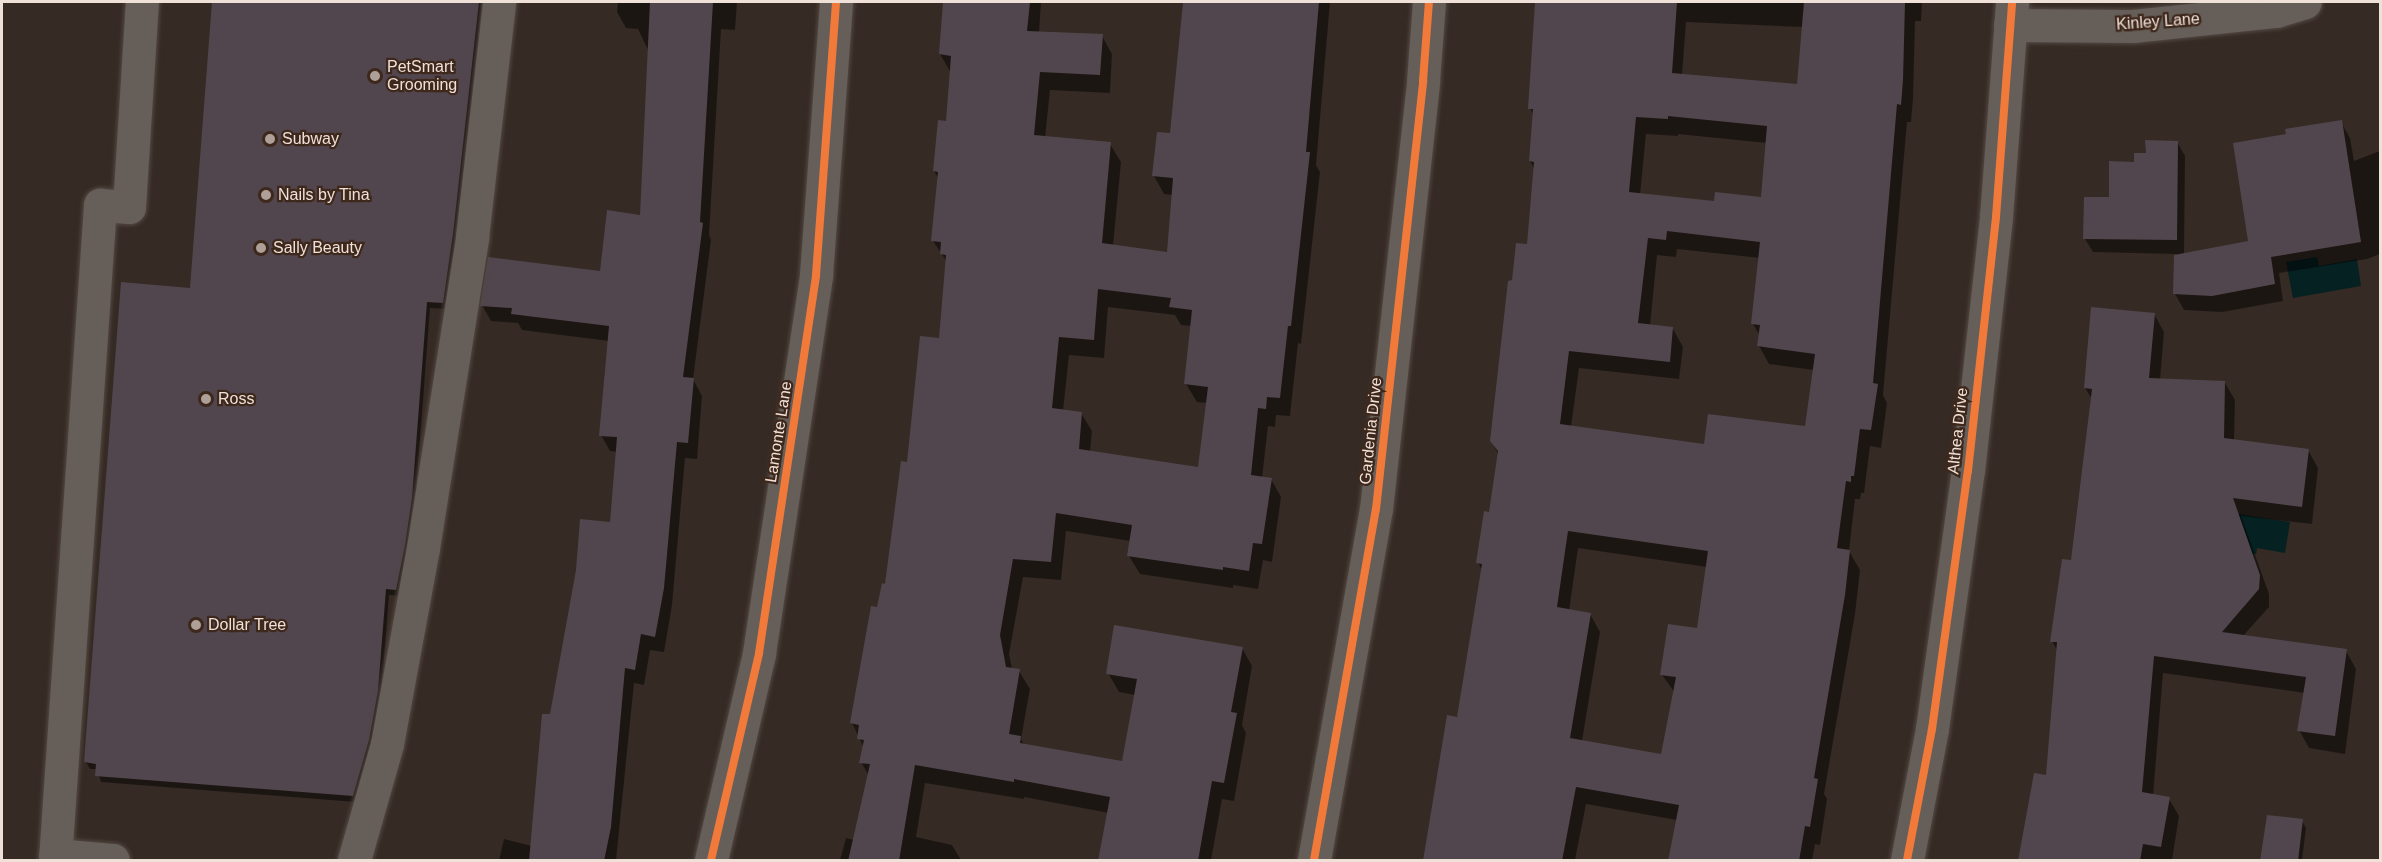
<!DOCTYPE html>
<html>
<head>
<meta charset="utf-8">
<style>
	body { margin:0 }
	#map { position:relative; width:2382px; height:862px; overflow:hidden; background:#362a24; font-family:Arial,sans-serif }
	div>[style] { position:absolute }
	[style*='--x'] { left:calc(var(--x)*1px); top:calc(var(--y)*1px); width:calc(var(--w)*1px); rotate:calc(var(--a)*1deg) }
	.water>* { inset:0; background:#062122 }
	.shadow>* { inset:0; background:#0007 }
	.building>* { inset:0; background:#52464e }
	.roads { filter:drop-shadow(0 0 2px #534842) drop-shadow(0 0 2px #534842) }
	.minor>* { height:33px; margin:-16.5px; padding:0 16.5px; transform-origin:16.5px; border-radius:16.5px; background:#665e59 }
	.cycleway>* { height:8px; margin:-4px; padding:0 4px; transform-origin:4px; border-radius:4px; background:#f17a3a }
	.dots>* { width:16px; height:16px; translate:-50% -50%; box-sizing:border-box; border:3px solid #3e281c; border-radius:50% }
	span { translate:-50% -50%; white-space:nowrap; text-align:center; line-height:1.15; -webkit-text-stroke:4.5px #3e281c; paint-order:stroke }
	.street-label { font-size:16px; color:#efe0d8 }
	.poi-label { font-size:16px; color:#efe0d8 }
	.left { translate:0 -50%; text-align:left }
	.frame { position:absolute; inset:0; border:3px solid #efe0d8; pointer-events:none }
</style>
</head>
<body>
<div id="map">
	<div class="water">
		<div style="clip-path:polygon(2317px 257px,2319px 266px,2357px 259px,2361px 286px,2293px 298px,2286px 262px)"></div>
		<div style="clip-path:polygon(2232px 513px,2290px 522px,2285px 553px,2257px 548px,2256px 554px,2226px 550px)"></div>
	</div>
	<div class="shadow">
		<div style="clip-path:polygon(214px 2px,482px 2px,456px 242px,446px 309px,430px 308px,415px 506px,400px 596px,389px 595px,381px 698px,372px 747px,356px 802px,101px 782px,97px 769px,90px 769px,86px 762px,191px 289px)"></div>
		<div style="clip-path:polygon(618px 2px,737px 2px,735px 30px,721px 29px,709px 235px,711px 240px,693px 379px,702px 396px,697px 459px,685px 458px,672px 605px,664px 652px,650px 650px,644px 685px,634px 683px,616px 860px,499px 860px,504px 839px,532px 846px,551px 716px,611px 523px,618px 452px,610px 451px,601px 435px,609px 341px,522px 330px,518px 323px,491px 321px,482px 305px,601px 273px,642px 216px,651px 56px,638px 29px,626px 28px,617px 12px)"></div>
		<div style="clip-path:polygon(evenodd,945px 2px,1041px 2px,1039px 33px,1102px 36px,1112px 54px,1110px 93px,1050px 90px,1045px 138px,1110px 144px,1121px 162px,1113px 246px,1168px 253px,1173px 195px,1164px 194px,1154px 176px,1172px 135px,1183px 2px,1330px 2px,1316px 165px,1320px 172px,1301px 344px,1298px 343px,1290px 416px,1276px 415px,1275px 427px,1268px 426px,1262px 478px,1271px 479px,1281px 497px,1272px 562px,1263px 560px,1258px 589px,1233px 585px,1233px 588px,1140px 574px,1129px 556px,1131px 541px,1066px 531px,1061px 580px,1023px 577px,1009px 654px,1012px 669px,1019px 671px,1030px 689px,1021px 739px,1024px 745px,1123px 762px,1135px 695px,1119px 692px,1108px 673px,1242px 648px,1252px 666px,1242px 725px,1246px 733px,1234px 801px,1222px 799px,1211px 860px,1100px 860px,1109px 813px,1024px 797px,1024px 799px,925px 783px,916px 837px,952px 845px,961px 860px,840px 860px,846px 838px,854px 840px,869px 776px,861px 762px,864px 748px,852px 723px,886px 586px,908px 463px,940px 340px,947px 262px,933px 241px,938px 178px,934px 171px,947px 123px,951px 73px,940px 54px,945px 2px,1108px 307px,1175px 315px,1181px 325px,1192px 326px,1186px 384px,1197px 402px,1207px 403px,1199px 468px,1090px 452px,1092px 431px,1081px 413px,1063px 411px,1069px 355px,1104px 358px,1108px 307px)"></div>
		<div style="clip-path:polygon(evenodd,1541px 2px,1922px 2px,1921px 21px,1915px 21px,1913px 99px,1911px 122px,1907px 122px,1883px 395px,1887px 403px,1881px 448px,1870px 446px,1864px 493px,1861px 493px,1860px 499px,1855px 499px,1849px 551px,1860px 570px,1855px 614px,1824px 794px,1827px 799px,1820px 845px,1815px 844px,1812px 860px,1669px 860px,1677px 820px,1586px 804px,1575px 860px,1424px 860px,1458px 719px,1482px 571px,1478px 562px,1490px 513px,1499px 455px,1491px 441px,1513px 282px,1528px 246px,1535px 170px,1530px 161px,1534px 116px,1530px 108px,1541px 2px,1686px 22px,1803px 27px,1798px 85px,1682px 75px,1686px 22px,1541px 2px,1646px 134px,1678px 136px,1678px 134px,1767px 143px,1762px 199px,1715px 203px,1640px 195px,1646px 134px,1541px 2px,1677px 249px,1760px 258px,1753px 324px,1760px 336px,1759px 346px,1769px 364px,1814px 370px,1806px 428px,1706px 445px,1571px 427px,1579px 368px,1679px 379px,1683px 347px,1673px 329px,1650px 326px,1657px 255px,1676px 257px,1677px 249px,1541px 2px,1578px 548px,1707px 567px,1699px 630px,1662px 675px,1675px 693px,1662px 756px,1582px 741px,1600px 632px,1590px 614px,1569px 611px,1578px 548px)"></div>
		<div style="clip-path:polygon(2341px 122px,2350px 138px,2354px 161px,2380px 151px,2380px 254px,2367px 259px,2279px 273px,2283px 301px,2222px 312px,2184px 310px,2175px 294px,2176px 254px,2093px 252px,2085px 239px,2135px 163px,2147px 154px,2177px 142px,2185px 156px,2184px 254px,2250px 242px,2287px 136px)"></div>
		<div style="clip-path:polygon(2154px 314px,2164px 332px,2160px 380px,2225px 383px,2235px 400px,2234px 441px,2308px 450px,2318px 468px,2312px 524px,2241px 516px,2269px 594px,2269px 607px,2243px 636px,2346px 651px,2356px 669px,2345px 754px,2309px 748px,2299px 730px,2305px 693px,2163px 673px,2153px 796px,2169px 799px,2179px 816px,2172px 860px,2020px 860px,2047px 777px,2058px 652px,2052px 641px,2072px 562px,2092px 399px,2085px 388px)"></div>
		<div style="clip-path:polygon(2302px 821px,2306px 828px,2302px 860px,2262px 860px)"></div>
	</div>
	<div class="building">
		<div style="clip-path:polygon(212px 2px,479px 2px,453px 234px,443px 303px,427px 302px,412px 498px,405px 545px,396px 590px,386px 589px,378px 691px,369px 740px,353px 796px,95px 776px,96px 764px,84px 762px,121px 282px,190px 288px)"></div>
		<div style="clip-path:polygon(650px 2px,713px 2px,700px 222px,703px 223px,683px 377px,694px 378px,688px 443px,677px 442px,664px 588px,655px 637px,641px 634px,635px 670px,625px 668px,611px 827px,604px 861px,529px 861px,542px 714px,550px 714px,576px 570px,580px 519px,610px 522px,617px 437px,599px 436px,609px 326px,511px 314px,512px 308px,480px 306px,488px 257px,600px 271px,607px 210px,640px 215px)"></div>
		<div style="clip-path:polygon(evenodd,943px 2px,1030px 2px,1027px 31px,1103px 34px,1100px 75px,1040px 72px,1034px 135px,1111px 142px,1102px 243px,1167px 252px,1173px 178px,1152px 176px,1157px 132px,1170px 133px,1183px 2px,1319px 2px,1306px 152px,1310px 152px,1291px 326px,1288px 326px,1280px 398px,1267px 397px,1266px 409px,1258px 408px,1251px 475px,1272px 478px,1262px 544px,1253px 543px,1249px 571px,1223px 567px,1223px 570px,1127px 556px,1132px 525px,1056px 513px,1051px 562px,1013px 559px,1000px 635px,1006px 667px,1020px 669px,1009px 734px,1021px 736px,1020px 743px,1122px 761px,1137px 679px,1106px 674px,1114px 625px,1243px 647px,1231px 712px,1237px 713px,1224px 783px,1212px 781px,1198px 861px,1098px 861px,1110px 797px,1014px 779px,1014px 782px,915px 765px,899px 861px,848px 861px,870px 764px,859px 763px,864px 740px,857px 739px,859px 725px,850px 723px,871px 606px,877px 607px,882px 583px,885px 584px,901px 461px,907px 462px,920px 336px,939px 338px,946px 255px,940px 254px,941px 242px,931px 241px,938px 172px,933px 171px,938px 120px,946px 121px,951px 56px,939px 54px,943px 2px,1098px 289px,1171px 298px,1169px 307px,1192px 310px,1184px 384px,1208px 387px,1198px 467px,1079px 449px,1082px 412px,1052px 408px,1059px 337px,1094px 340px,1098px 289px)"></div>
		<div style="clip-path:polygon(evenodd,1535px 2px,1677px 2px,1672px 73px,1797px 84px,1804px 2px,1905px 2px,1903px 80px,1901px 105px,1897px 104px,1873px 383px,1878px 384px,1871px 430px,1860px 429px,1854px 476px,1851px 476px,1851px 482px,1846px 481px,1837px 548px,1850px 550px,1845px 595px,1814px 778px,1818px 779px,1810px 827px,1805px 826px,1799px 861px,1668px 861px,1679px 805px,1576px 787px,1562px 861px,1423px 861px,1447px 715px,1457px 717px,1482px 564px,1476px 563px,1484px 511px,1489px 512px,1498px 451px,1490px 441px,1508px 281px,1512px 280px,1516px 243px,1527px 244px,1534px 162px,1529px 161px,1533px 109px,1528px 109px,1535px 2px,1668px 116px,1767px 126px,1761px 197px,1715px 192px,1714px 201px,1629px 192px,1636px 117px,1668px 119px,1668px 116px,1535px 2px,1667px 231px,1760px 242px,1751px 324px,1760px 325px,1757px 346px,1815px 354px,1805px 426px,1708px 414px,1704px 444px,1560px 424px,1569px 351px,1670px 362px,1673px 327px,1638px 323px,1648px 238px,1666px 240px,1667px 231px,1535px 2px,1568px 531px,1708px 551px,1697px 628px,1668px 624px,1660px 675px,1676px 677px,1661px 754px,1570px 738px,1591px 613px,1557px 607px,1568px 531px)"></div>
		<div style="clip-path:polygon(2342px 120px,2361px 242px,2271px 257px,2275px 284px,2212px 296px,2173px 294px,2174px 255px,2248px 241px,2233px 143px,2286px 134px,2285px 129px)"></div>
		<div style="clip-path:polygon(2145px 140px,2178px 141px,2177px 240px,2083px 239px,2084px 197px,2109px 197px,2109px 161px,2134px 162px,2134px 153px,2146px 153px)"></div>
		<div style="clip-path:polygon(2091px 307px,2155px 313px,2149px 378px,2225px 381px,2224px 438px,2309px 449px,2302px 507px,2233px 498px,2260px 575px,2259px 589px,2222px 632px,2347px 649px,2335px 736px,2297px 731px,2306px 677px,2154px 656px,2142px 792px,2170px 797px,2161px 847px,2143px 844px,2140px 861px,2018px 861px,2034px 773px,2046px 775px,2057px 642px,2050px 642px,2062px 559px,2071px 560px,2092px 389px,2084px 388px)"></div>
		<div style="clip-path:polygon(2267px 815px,2303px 819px,2298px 861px,2260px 861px)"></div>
	</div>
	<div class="roads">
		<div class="minor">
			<div style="--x:2010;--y:25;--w:123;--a:0.5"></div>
			<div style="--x:2133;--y:26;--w:144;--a:-6"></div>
			<div style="--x:2276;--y:11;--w:30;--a:-17"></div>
			<div style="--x:55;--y:855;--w:58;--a:4.9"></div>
			<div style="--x:55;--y:860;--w:657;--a:-86.07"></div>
			<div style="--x:100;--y:205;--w:29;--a:4"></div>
			<div style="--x:129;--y:207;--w:205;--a:-86.4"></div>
			<div style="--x:354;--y:860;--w:121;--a:-74.1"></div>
			<div style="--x:387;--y:744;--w:199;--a:-79.6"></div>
			<div style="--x:423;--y:548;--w:315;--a:-81"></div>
			<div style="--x:472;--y:237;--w:237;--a:-83.4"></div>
			<div style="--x:711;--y:860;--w:212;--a:-76.9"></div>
			<div style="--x:759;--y:653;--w:382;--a:-81.4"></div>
			<div style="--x:816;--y:275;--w:274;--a:-85.8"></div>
			<div style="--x:1314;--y:860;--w:356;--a:-80"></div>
			<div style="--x:1376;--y:509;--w:431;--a:-83.7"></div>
			<div style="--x:1423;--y:81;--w:79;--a:-85.7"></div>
			<div style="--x:1907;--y:860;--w:133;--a:-79.2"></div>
			<div style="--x:1932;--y:729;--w:260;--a:-82.1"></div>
			<div style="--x:1968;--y:471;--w:256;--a:-83.7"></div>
			<div style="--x:1996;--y:217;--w:216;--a:-85.7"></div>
		</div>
	</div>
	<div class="cycleway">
		<div style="--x:711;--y:860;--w:212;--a:-76.9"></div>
		<div style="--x:759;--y:653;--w:382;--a:-81.4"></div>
		<div style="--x:816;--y:275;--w:274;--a:-85.8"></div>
		<div style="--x:1314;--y:860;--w:356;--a:-80"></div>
		<div style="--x:1376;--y:509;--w:431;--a:-83.7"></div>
		<div style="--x:1423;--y:81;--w:79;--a:-85.7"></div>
		<div style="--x:1907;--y:860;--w:133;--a:-79.2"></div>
		<div style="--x:1932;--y:729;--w:260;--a:-82.1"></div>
		<div style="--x:1968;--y:471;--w:256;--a:-83.7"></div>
		<div style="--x:1996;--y:217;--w:216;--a:-85.7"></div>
	</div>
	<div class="dots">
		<div style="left:375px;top:76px;background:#aea099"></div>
		<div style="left:270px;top:139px;background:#aea099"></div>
		<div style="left:266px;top:195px;background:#aea099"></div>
		<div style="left:261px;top:248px;background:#aea099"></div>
		<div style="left:206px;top:399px;background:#aea099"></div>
		<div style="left:196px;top:625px;background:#aea099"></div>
	</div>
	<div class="street-label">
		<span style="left:2158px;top:22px;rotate:-4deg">Kinley Lane</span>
		<span style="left:1371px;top:431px;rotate:-84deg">Gardenia Drive</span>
		<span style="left:1958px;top:431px;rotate:-84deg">Althea Drive</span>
		<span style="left:779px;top:432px;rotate:-81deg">Lamonte Lane</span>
	</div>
	<div class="poi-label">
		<span class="left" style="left:387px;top:76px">PetSmart<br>Grooming</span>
		<span class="left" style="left:282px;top:139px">Subway</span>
		<span class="left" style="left:278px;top:195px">Nails by Tina</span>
		<span class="left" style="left:273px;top:248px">Sally Beauty</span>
		<span class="left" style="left:218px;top:399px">Ross</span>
		<span class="left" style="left:208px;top:625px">Dollar Tree</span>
	</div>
	<div class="frame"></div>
</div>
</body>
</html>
